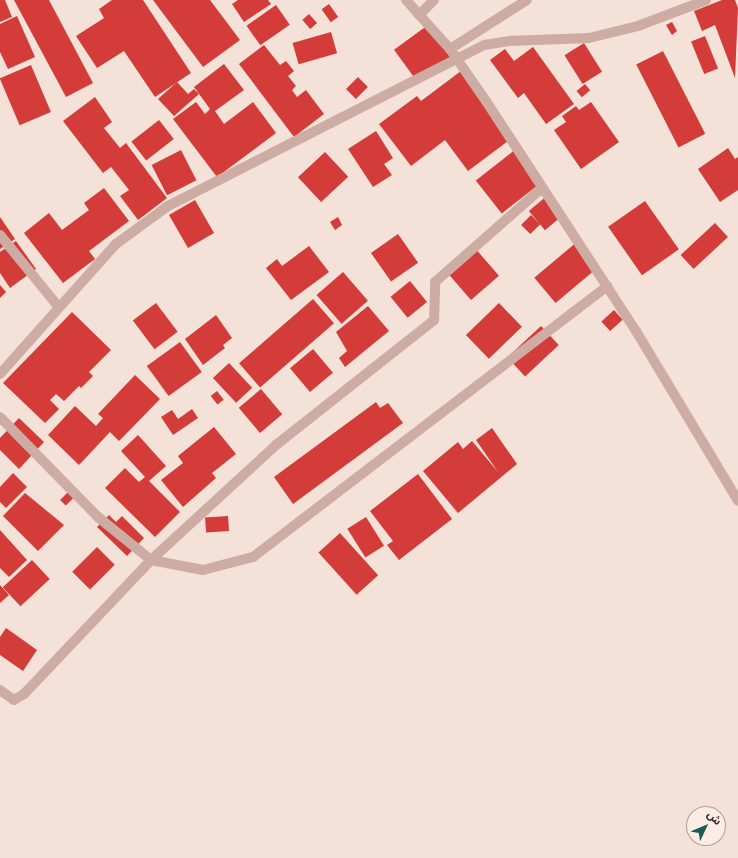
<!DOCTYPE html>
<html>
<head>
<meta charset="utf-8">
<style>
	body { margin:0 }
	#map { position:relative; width:738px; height:858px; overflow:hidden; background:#f4e1d8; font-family:"Nunito Sans","Noto Sans Arabic",sans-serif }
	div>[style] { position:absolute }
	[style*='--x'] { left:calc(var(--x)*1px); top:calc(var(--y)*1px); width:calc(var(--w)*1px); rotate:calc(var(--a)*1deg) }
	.building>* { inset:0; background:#d33c38; transform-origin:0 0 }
	.minor>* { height:10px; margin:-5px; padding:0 5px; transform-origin:5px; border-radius:5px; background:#cdada3 }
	span { translate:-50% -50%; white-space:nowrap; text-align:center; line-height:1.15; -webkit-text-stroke:4px #fbece5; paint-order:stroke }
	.north { position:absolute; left:686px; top:806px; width:40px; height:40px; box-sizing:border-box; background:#fbece5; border:1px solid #ad9e99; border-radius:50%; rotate:46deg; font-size:11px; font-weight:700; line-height:16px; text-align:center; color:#372826 }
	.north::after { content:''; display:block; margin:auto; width:14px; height:18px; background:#175d53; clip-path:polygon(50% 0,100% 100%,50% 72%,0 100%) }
</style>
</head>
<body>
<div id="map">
	<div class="building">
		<div style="clip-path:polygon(0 0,5px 0,12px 17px,0 22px)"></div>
		<div style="clip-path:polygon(14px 0,49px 0,93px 83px,66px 97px)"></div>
		<div style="clip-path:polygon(112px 0,143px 0,191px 73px,155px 97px,124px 51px,97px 68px,76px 36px,104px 18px,99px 9px)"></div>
		<div style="clip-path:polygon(153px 0,210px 0,240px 40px,203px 67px)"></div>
		<div style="clip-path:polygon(238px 0,268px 0,271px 4px,244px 22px,232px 4px)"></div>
		<div style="clip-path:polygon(722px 0,735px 0,738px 8px,735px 78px,715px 25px,702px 31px,694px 11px)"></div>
		<div style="left:329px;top:4px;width:16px;height:9px;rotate:55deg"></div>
		<div style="left:276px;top:5px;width:24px;height:36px;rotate:55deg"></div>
		<div style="left:309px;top:14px;width:12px;height:9px;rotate:48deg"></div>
		<div style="clip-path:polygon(17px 16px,35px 57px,8px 69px,0 52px,0 24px)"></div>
		<div style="clip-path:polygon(672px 22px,677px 31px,672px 35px,666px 25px)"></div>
		<div style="left:428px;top:25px;width:39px;height:42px;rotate:54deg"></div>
		<div style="left:331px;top:32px;width:22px;height:40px;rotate:74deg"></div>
		<div style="left:705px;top:36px;width:35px;height:15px;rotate:68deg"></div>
		<div style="left:584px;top:43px;width:34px;height:23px;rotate:58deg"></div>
		<div style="clip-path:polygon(264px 45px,280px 65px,286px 61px,294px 71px,288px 76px,296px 86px,292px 90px,297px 97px,306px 90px,324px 114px,294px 137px,239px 64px)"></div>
		<div style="clip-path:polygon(533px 47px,574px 104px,546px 124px,524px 93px,518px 98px,490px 60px,505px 49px,514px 61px)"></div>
		<div style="left:663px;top:51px;width:93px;height:30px;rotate:63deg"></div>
		<div style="clip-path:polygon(224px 64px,244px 90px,215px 111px,224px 124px,253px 102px,276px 133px,217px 177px,173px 119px,196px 102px,205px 114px,210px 109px,194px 87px)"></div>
		<div style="left:31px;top:65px;width:51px;height:34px;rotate:67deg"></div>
		<div style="clip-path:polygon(461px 71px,512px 138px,468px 171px,445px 140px,411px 166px,379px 124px,417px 96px,421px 101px)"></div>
		<div style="left:358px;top:77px;width:14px;height:17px;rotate:45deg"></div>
		<div style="clip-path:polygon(177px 82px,188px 94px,194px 89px,199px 94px,174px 116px,158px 99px)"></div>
		<div style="left:585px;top:84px;width:8px;height:11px;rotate:50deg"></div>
		<div style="clip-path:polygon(95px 97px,112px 122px,104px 128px,120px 148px,126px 143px,167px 198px,138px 220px,120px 196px,129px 190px,111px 167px,103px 173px,63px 121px)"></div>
		<div style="clip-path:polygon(591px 102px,619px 142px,581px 169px,554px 130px,566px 122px,562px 116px,576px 106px,579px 110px)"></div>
		<div style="left:159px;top:120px;width:24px;height:35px;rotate:52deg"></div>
		<div style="clip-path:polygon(376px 131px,393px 158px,384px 164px,392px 175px,373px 187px,348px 149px)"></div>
		<div style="clip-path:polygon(728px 148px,735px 159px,738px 157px,738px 190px,720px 202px,698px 169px)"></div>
		<div style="left:516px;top:149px;width:42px;height:51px;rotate:52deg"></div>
		<div style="left:181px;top:150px;width:34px;height:33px;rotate:63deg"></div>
		<div style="left:325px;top:152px;width:34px;height:37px;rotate:47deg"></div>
		<div style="clip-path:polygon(104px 188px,129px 221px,89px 251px,95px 259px,63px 283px,24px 233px,49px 213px,62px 230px,89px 210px,84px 203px)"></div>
		<div style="left:548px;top:195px;width:25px;height:25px;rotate:50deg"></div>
		<div style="left:195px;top:200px;width:38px;height:30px;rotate:60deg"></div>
		<div style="left:645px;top:201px;width:59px;height:45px;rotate:55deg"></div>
		<div style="left:531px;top:215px;width:13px;height:14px;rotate:45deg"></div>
		<div style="clip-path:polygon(0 217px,15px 239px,0 249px)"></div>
		<div style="clip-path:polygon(338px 217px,342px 225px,335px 230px,330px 222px)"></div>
		<div style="left:715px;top:223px;width:19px;height:47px;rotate:47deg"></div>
		<div style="left:398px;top:234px;width:35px;height:33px;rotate:55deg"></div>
		<div style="clip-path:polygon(16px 241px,36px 269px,10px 288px,0 273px,0 252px)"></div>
		<div style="left:578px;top:241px;width:33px;height:57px;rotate:50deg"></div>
		<div style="clip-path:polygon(309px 246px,329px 272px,291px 300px,266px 268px,277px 259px,282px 266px)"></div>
		<div style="left:474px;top:247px;width:38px;height:37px;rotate:49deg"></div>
		<div style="left:343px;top:272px;width:38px;height:35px;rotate:49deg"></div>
		<div style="left:410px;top:281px;width:27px;height:25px;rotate:51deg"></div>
		<div style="clip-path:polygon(0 285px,6px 292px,0 298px)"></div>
		<div style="left:313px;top:299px;width:32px;height:98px;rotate:49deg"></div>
		<div style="left:156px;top:303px;width:36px;height:29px;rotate:53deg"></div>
		<div style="left:499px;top:303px;width:33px;height:46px;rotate:46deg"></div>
		<div style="clip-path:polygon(368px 306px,389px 331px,345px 367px,339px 358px,347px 351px,336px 332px)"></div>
		<div style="left:614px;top:310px;width:13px;height:17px;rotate:48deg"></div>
		<div style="clip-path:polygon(72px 312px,111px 350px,89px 372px,93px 376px,81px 388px,79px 386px,64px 401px,56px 394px,50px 400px,59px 409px,45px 423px,3px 383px)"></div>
		<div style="clip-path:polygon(216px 315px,232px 338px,223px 345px,225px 348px,203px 365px,185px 339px)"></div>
		<div style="left:541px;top:326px;width:26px;height:46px;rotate:47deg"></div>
		<div style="left:180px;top:342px;width:37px;height:41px;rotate:54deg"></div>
		<div style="left:313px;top:349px;width:31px;height:30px;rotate:50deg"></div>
		<div style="left:229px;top:363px;width:34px;height:22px;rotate:47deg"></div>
		<div style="clip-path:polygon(135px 375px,160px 399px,119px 441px,110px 432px,79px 465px,48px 435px,75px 406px,96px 426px,103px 418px,98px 414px)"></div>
		<div style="left:261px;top:389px;width:33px;height:29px;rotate:50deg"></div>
		<div style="left:217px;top:391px;width:11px;height:8px;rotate:52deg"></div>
		<div style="clip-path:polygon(376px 402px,380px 408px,388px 403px,403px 423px,293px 504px,274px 477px)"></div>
		<div style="clip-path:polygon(192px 409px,198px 418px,173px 435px,161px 417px,172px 410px,178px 419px)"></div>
		<div style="clip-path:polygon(19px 418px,44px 442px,19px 469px,0 450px,0 438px)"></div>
		<div style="clip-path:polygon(214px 427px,236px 454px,212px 473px,216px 478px,183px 507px,161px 480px,183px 463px,178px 456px)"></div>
		<div style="clip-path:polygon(492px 428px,517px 464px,458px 513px,423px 471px,458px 442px,463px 449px,472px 441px,498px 472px,476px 440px)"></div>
		<div style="clip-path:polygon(138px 435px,166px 466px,149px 481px,180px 512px,155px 537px,105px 488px,125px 468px,139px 482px,145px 477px,121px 451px)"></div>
		<div style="clip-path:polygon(13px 473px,27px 487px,6px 508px,0 502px,0 487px)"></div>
		<div style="clip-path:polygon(418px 474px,452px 519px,399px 560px,387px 545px,393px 541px,370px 511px)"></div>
		<div style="left:70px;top:490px;width:8px;height:14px;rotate:45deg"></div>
		<div style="clip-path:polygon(25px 493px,64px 525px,38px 551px,3px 516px)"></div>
		<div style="clip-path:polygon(109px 515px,116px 522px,122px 516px,144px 538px,127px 556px,97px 527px)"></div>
		<div style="left:228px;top:516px;width:15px;height:23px;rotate:86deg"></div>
		<div style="left:366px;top:517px;width:34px;height:22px;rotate:58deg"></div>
		<div style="clip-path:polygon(0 530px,27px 560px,9px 577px,0 568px)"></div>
		<div style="left:340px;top:533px;width:57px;height:29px;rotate:48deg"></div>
		<div style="left:97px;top:547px;width:25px;height:35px;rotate:45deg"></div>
		<div style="left:32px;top:560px;width:26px;height:40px;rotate:47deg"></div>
		<div style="clip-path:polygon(0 585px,9px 595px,0 603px)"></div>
		<div style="clip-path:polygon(6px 628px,37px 650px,23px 671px,0 655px,0 637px)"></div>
	</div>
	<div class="minor">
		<div style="--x:406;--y:0;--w:66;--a:48.1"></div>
		<div style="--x:450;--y:49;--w:63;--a:55.3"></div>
		<div style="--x:486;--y:101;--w:275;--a:56.9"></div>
		<div style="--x:636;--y:331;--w:198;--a:59"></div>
		<div style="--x:419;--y:15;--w:21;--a:-45"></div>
		<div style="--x:450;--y:49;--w:91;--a:-32.5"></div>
		<div style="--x:0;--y:235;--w:92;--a:50.8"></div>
		<div style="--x:0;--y:374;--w:174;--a:-48.3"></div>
		<div style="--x:116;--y:244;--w:64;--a:-36.2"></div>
		<div style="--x:168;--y:206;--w:355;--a:-27"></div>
		<div style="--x:484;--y:45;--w:25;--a:-9"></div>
		<div style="--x:509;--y:41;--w:80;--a:-2.1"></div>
		<div style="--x:589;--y:38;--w:50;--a:-13.8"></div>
		<div style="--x:638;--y:26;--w:73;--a:-20.9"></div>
		<div style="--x:0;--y:417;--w:140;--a:45.6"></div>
		<div style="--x:98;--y:517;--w:68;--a:39.1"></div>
		<div style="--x:151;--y:560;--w:53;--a:10.9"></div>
		<div style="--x:203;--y:570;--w:52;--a:-14.6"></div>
		<div style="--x:253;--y:557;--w:446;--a:-37.4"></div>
		<div style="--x:0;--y:690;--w:17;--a:36"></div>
		<div style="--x:14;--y:700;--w:12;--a:-31"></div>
		<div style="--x:24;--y:694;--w:185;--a:-46.5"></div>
		<div style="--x:151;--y:560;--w:170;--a:-42.6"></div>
		<div style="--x:276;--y:445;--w:201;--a:-38.3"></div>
		<div style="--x:434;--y:320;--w:38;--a:-88"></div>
		<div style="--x:435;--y:282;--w:142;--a:-41.3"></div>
	</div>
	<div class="north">ش</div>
</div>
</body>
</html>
